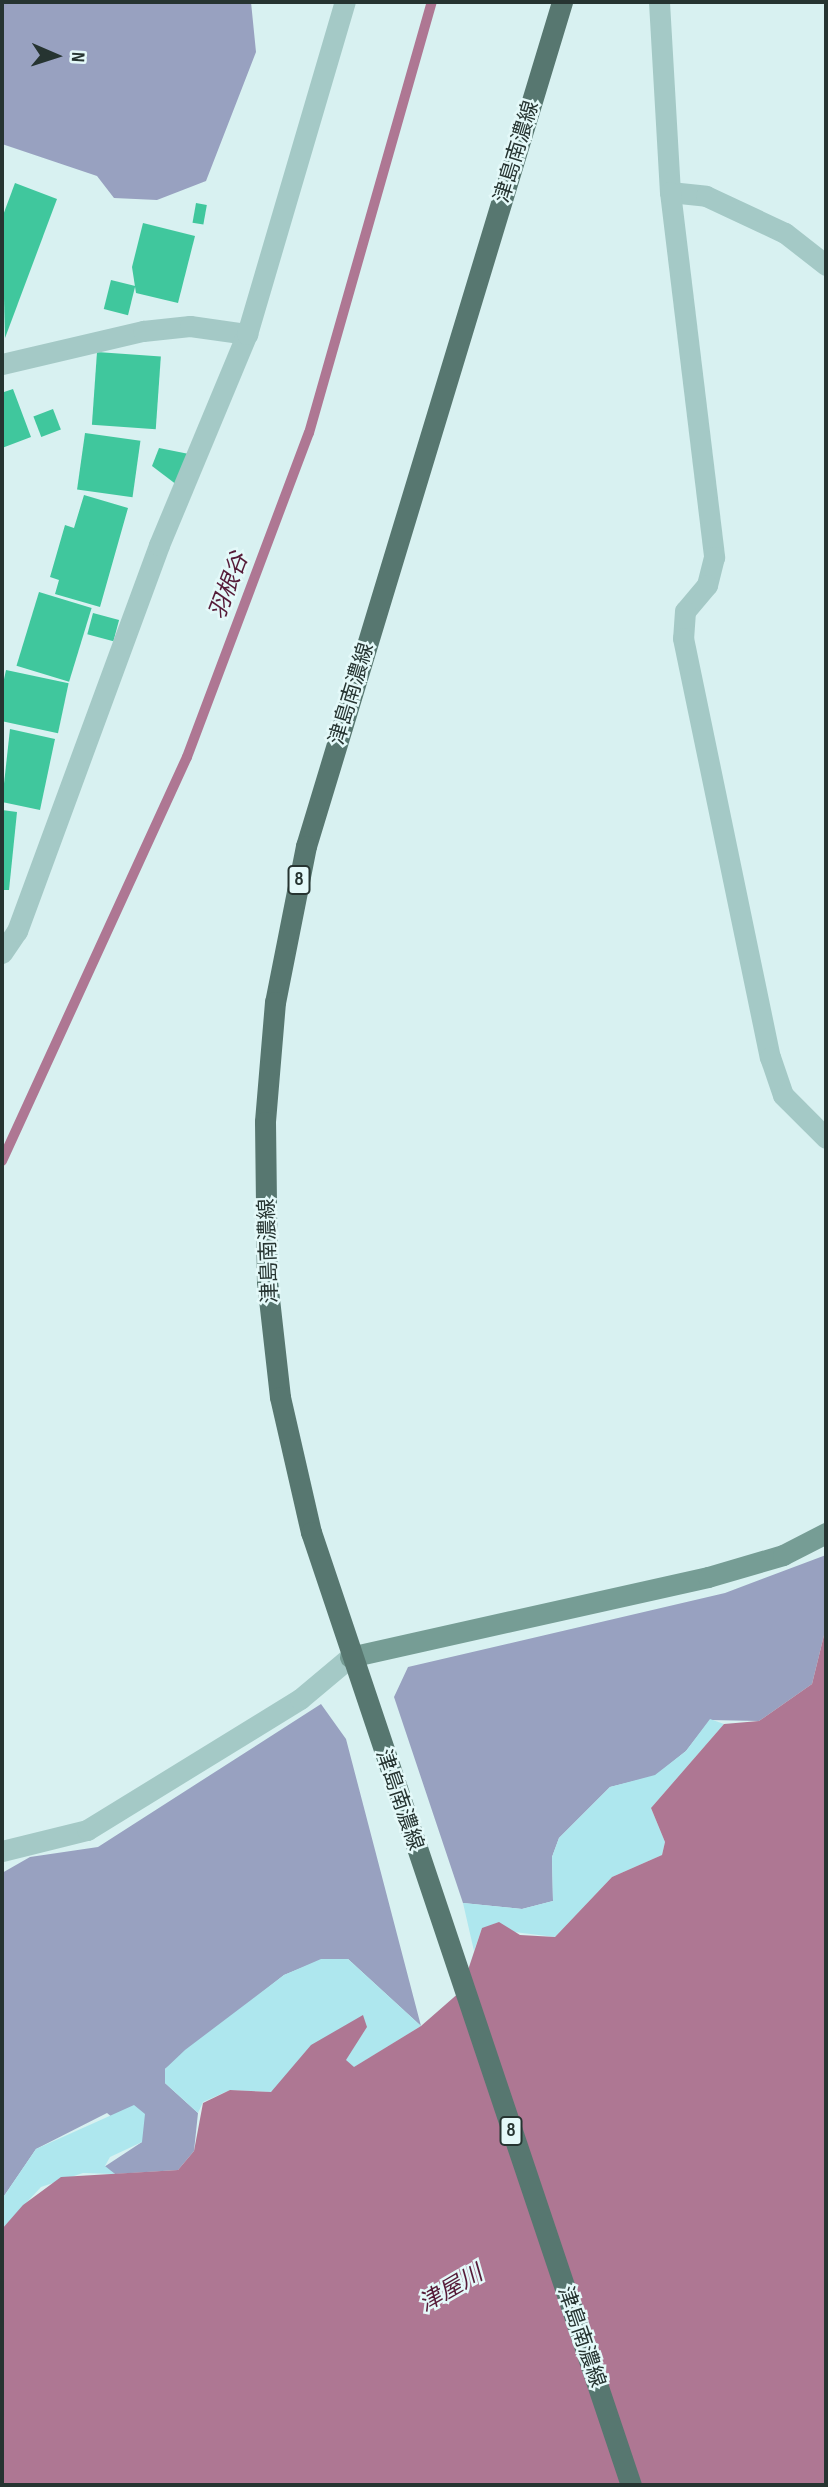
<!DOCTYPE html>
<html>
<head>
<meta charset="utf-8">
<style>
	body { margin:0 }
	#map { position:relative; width:828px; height:2487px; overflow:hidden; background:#d8f1f1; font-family:"Sofia Sans Condensed","Noto Sans JP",sans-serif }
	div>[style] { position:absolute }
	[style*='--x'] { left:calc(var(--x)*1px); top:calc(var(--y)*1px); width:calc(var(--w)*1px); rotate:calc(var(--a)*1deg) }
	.green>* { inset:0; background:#98a1c0 }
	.sand>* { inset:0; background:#aee7ee }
	.water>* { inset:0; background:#ae7793 }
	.stream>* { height:10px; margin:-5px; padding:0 5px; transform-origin:5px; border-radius:5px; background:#ae7793 }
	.building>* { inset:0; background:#40c79d; transform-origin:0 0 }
	.street>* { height:21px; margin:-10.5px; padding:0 10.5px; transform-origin:10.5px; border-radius:10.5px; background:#a4c9c6 }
	.secondary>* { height:21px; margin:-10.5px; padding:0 10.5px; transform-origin:10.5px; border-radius:10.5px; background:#769d95 }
	.primary>* { height:21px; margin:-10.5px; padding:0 10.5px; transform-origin:10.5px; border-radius:10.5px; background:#577770 }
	span { translate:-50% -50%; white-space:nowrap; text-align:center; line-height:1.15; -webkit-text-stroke:5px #e4f9f9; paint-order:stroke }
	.shield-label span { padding:2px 5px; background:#e4f9f9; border:2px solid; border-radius:5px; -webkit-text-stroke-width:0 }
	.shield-label { font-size:19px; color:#263431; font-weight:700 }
	.street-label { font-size:21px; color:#263431 }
	.water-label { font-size:23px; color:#561b38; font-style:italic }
	.frame { position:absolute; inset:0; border:4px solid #263431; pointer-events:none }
	.north { position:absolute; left:21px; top:21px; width:70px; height:70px; -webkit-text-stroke:5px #e4f9f9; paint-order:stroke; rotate:93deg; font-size:19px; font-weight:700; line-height:28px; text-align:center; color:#263431 }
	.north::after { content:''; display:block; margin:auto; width:24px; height:32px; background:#263431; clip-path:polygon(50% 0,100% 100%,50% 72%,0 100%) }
</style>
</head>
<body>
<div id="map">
	<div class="green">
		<div style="clip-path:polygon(2px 2px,251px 2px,256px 52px,206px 181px,157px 200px,114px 198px,97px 176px,2px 144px)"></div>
		<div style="clip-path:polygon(826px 1555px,826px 1627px,812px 1684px,759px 1721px,710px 1720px,686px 1751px,655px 1776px,610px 1787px,559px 1838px,552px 1857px,553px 1901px,522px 1909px,463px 1903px,394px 1697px,408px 1667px,725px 1593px)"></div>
		<div style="clip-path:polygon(321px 1704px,346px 1739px,421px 2026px,348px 1959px,321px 1960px,284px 1975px,165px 2069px,165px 2083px,198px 2113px,194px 2151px,178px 2170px,115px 2174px,104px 2167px,142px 2142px,107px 2113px,36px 2149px,2px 2199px,2px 1873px,30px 1857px,98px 1847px)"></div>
	</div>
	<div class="sand">
		<div style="clip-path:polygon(710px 1719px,724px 1724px,651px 1808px,665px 1842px,662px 1855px,612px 1877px,555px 1937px,482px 1928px,474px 1951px,463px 1903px,522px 1909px,553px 1901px,552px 1857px,559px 1838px,610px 1787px,655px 1775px,686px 1751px)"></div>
		<div style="clip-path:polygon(321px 1959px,348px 1959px,421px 2026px,353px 2068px,345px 2060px,367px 2027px,271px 2092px,230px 2090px,203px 2102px,198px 2113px,165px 2083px,165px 2069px,185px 2050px,284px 1975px)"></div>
		<div style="clip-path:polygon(134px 2105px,145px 2114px,142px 2142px,110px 2157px,105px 2166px,115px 2174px,83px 2173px,41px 2187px,2px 2229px,2px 2199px,36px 2149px)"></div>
	</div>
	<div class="water">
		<div style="clip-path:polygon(826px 1627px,826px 2485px,2px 2485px,2px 2229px,23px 2205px,61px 2177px,178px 2170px,194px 2151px,203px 2103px,230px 2090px,271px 2092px,311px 2045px,363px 2015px,367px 2027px,346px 2060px,354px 2067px,421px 2026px,461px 1991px,482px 1928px,499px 1922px,520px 1935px,555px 1937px,612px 1877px,662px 1855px,665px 1842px,651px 1808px,724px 1724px,759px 1721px,812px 1684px)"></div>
	</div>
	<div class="stream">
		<div style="--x:2;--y:1161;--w:444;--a:-65.4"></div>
		<div style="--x:187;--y:757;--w:346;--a:-69.4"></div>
		<div style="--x:309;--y:433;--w:448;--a:-74.1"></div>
	</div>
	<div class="building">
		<div style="clip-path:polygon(15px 183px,57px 199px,5px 338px,2px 218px)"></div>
		<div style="left:196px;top:203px;width:11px;height:20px;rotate:10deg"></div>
		<div style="clip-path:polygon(143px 223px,195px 236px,178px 303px,136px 293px,132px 267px)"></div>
		<div style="left:111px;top:280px;width:25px;height:30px;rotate:14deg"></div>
		<div style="left:97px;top:352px;width:64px;height:73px;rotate:4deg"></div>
		<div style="clip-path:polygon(2px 386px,4px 392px,13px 389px,31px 437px,2px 448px)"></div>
		<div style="left:53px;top:409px;width:22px;height:21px;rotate:69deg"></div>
		<div style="left:85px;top:433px;width:56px;height:57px;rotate:8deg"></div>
		<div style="clip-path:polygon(159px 448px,189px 454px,177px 485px,152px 466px)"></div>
		<div style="clip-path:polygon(84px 495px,128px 508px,100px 607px,55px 594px,59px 580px,50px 577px,65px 525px,74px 528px)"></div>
		<div style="left:39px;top:592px;width:55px;height:77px;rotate:17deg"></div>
		<div style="left:93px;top:613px;width:27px;height:22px;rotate:15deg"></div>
		<div style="left:6px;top:670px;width:64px;height:51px;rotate:12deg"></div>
		<div style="clip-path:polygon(10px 729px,55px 739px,40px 810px,2px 802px)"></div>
		<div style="clip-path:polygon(2px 810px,17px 812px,9px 890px,2px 890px)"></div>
	</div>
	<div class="street">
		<div style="--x:659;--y:2;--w:190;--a:86.7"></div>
		<div style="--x:670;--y:192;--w:36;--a:6"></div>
		<div style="--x:706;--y:196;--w:87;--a:25.1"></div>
		<div style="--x:785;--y:233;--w:52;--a:38"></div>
		<div style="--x:670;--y:192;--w:368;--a:83.1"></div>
		<div style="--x:714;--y:557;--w:29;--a:104"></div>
		<div style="--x:707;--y:585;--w:34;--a:130"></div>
		<div style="--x:685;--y:611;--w:27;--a:94"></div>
		<div style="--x:683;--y:638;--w:428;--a:78.3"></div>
		<div style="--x:770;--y:1057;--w:40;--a:71.1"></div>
		<div style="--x:783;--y:1095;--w:61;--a:45"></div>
		<div style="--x:2;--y:364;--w:145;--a:-13.2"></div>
		<div style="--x:143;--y:331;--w:47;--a:-6.1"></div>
		<div style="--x:190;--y:326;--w:58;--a:8"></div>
		<div style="--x:2;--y:953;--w:27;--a:-56"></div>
		<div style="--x:17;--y:931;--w:411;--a:-69.8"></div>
		<div style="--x:159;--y:545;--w:229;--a:-67.4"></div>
		<div style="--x:247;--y:334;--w:346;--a:-73.6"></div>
		<div style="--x:2;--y:1851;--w:88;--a:-13.9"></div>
		<div style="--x:87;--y:1830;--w:250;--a:-31.6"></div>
		<div style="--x:300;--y:1699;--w:65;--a:-40"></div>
	</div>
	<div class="secondary">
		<div style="--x:350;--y:1657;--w:367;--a:-12.6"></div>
		<div style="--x:708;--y:1577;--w:78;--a:-16.3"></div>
		<div style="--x:783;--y:1555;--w:48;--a:-27.1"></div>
	</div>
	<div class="primary">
		<div style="--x:562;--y:2;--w:882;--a:106.87"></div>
		<div style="--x:306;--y:846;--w:159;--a:101.2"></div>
		<div style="--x:275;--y:1002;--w:120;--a:94.8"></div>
		<div style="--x:265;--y:1122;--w:159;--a:89.3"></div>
		<div style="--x:267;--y:1281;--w:117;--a:83.6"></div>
		<div style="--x:280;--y:1397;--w:139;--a:77.1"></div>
		<div style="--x:311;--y:1532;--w:1005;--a:71.44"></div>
	</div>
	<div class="shield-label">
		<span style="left:299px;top:880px">8</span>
		<span style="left:511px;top:2131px">8</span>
	</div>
	<div class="street-label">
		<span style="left:517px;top:152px;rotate:-73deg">津島南濃線</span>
		<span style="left:352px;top:694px;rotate:-73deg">津島南濃線</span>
		<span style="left:269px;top:1251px;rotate:-92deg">津島南濃線</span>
		<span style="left:399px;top:1800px;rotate:71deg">津島南濃線</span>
		<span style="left:581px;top:2337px;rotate:71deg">津島南濃線</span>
	</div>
	<div class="water-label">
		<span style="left:229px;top:586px;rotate:-69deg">羽根谷</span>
		<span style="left:451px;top:2289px;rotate:-30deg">津屋川</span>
	</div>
	<div class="frame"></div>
	<div class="north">N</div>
</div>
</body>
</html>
